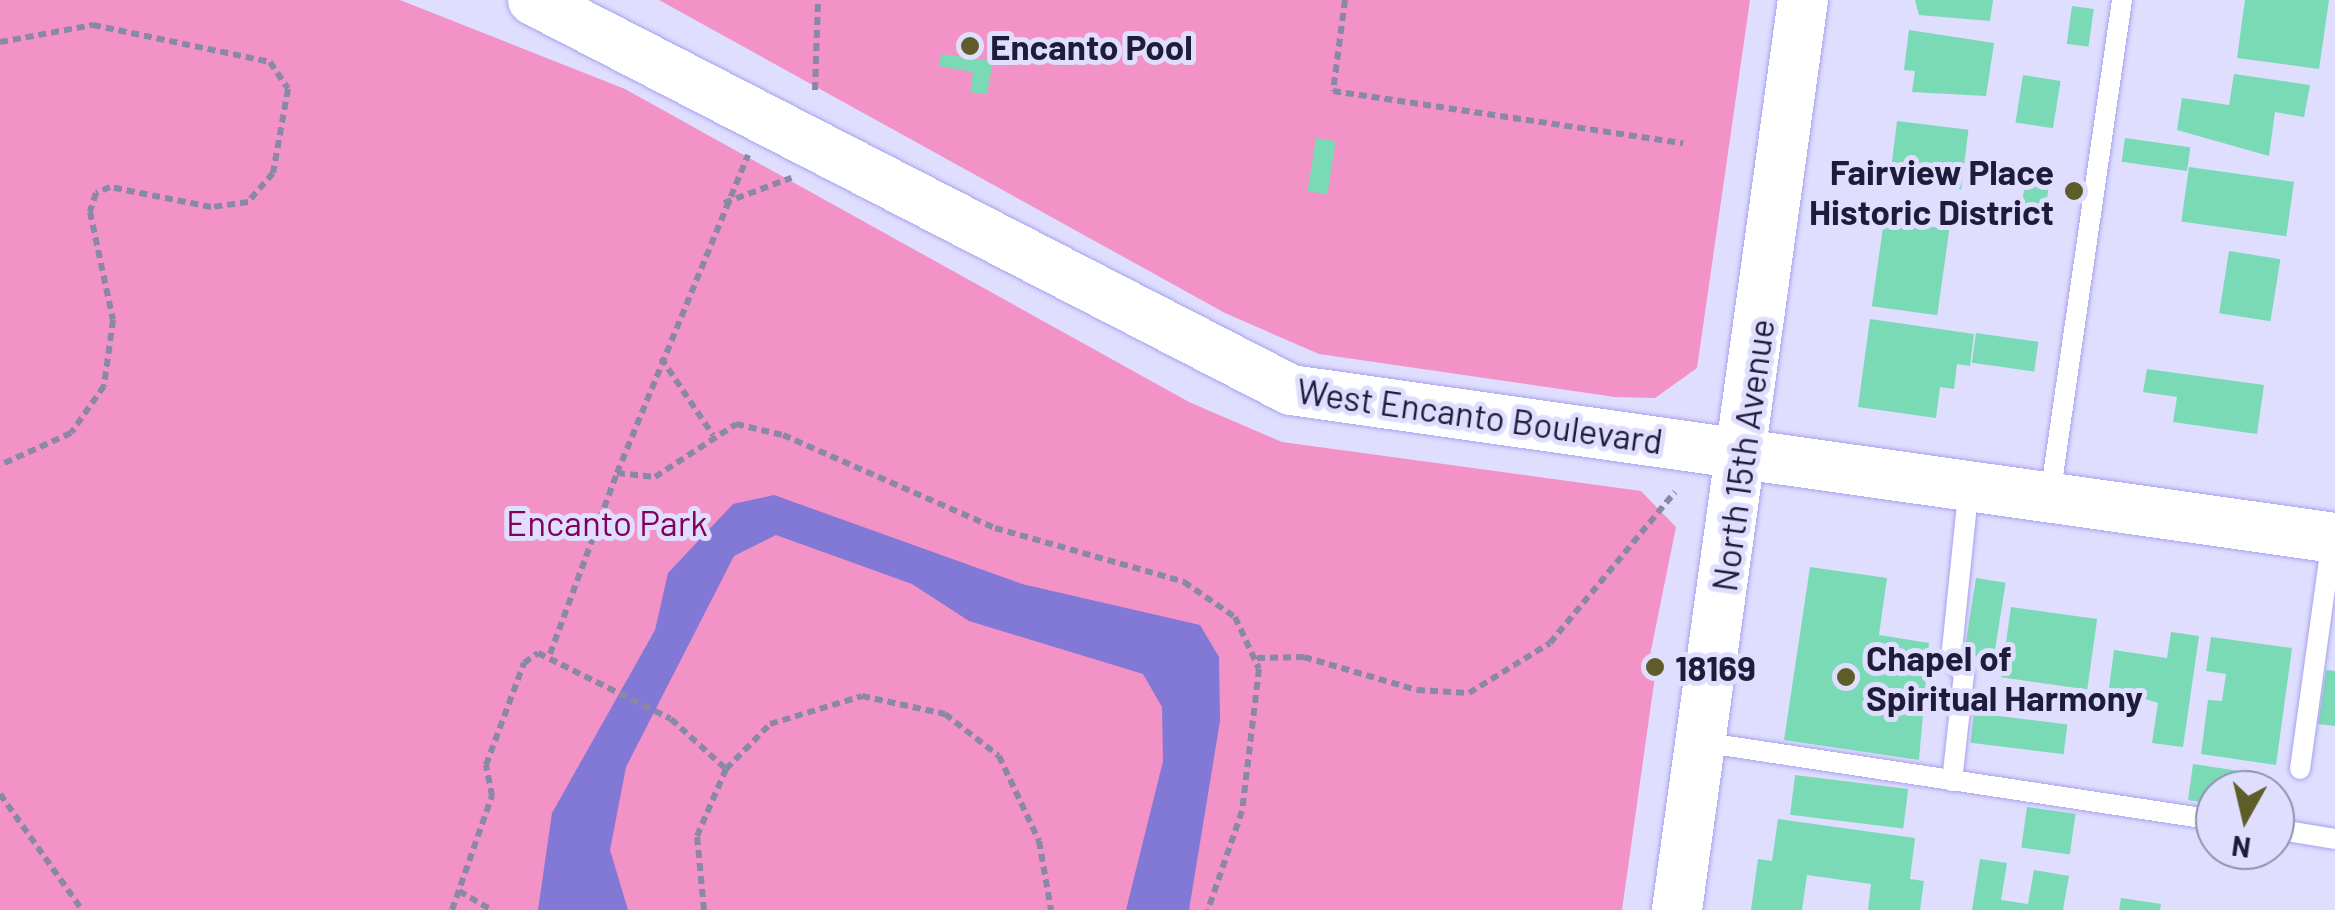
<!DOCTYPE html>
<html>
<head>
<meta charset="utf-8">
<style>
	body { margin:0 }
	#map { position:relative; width:2335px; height:910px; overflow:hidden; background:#dfdefe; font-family:Barlow,sans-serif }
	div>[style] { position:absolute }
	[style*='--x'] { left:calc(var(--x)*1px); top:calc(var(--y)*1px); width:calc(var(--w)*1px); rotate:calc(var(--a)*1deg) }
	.green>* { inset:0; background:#f392c7 }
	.water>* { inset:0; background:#8278d5 }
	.building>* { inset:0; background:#7adab5; transform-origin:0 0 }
	.path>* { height:6px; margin-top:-3px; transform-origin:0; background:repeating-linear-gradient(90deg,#8a88a7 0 8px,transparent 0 13px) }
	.roads { filter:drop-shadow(0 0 2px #a8a3ee) drop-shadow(0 0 2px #a8a3ee) }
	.service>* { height:20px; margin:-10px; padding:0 10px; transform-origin:10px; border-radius:10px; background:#fff }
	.tertiary>* { height:50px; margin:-25px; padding:0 25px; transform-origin:25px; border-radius:25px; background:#fff }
	.dots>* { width:28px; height:28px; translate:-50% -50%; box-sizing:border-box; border:5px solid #dfdefe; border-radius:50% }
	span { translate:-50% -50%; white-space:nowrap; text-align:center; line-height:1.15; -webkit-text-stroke:10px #dfdefe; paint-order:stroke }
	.poi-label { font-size:35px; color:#1f1c39; font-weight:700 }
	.left { translate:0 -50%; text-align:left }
	.right { translate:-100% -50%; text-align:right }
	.street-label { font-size:35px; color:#1f1c39 }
	.park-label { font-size:35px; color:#800259 }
	.north { position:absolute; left:2195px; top:770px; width:100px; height:100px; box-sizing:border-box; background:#dfdefe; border:2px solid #9290af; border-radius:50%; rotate:188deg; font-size:28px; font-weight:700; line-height:40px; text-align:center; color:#1f1c39 }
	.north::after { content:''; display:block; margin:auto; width:35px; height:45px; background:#5e5c28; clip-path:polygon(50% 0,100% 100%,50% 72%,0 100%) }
</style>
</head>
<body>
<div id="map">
	<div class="green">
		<div style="clip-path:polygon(0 0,400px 0,625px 89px,1189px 402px,1282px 442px,1641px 491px,1676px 527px,1646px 675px,1655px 676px,1622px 910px,0 910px)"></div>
		<div style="clip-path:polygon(659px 0,1750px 0,1697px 368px,1655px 398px,1615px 397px,1319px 354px,1225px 313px)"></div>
	</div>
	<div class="water">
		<div style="clip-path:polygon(774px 495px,1022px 584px,1200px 625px,1219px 657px,1220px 721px,1189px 910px,1126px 910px,1163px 761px,1162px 707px,1143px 674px,969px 621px,912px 584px,776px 535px,734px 556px,626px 767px,610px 850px,628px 910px,538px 910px,552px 813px,655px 630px,668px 573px,733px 504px)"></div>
	</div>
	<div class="building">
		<div style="clip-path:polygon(1915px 0,1993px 0,1990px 21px,1919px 15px)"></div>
		<div style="clip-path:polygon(2245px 0,2329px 0,2319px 69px,2237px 58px)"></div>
		<div style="left:2072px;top:6px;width:22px;height:38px;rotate:8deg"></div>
		<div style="clip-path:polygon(1909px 30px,1994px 43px,1986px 96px,1912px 92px,1915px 71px,1904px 70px)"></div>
		<div style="clip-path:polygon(941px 54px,993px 61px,987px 94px,970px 92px,973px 72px,939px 66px)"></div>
		<div style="clip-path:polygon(2234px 74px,2310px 85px,2304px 117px,2275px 112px,2269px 156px,2177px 130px,2182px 98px,2229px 105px)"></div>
		<div style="left:2023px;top:75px;width:38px;height:48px;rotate:9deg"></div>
		<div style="left:1897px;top:121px;width:72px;height:60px;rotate:7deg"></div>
		<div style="left:1316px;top:138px;width:20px;height:54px;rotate:9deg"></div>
		<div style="left:2125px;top:138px;width:66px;height:24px;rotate:8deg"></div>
		<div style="left:2189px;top:167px;width:106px;height:55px;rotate:8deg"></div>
		<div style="left:2027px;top:171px;width:24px;height:34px;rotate:9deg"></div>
		<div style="left:1884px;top:220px;width:66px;height:87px;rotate:8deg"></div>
		<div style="left:2229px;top:251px;width:52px;height:63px;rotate:9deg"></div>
		<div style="clip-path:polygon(1870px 319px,1974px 334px,1970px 366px,1957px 364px,1954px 389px,1940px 387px,1936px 418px,1858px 407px)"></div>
		<div style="left:1976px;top:333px;width:63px;height:30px;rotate:8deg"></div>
		<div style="clip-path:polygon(2147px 369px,2264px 385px,2257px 434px,2173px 422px,2177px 397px,2143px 392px)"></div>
		<div style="clip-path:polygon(1810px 567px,1887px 578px,1879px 635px,1929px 643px,1919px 760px,1784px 740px)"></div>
		<div style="left:1976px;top:578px;width:30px;height:78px;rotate:9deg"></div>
		<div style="left:2011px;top:607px;width:87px;height:71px;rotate:8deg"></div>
		<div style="clip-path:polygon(2171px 632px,2199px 636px,2183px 747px,2152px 743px,2158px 703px,2109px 688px,2114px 650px,2167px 658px)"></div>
		<div style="clip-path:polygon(2211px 637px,2292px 648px,2276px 765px,2201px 754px,2208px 700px,2222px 701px,2226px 674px,2206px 671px)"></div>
		<div style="clip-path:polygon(2326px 670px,2335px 671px,2335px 726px,2318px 724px)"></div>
		<div style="left:1974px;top:713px;width:94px;height:30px;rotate:7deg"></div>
		<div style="clip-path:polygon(2193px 764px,2246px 772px,2244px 790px,2215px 790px,2215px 804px,2188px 800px)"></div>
		<div style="left:1795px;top:775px;width:114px;height:40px;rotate:7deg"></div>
		<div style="left:2027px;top:807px;width:49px;height:41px;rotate:8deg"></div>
		<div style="clip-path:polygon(1778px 819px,1915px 838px,1910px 879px,1924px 881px,1920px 910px,1868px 910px,1871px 884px,1807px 875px,1802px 910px,1751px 910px,1758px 859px,1772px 861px)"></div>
		<div style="clip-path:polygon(1980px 859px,2007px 863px,2001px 900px,2028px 904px,2034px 870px,2069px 876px,2063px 910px,1972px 910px)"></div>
		<div style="clip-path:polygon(2121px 898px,2161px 904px,2160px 910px,2119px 910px)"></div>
	</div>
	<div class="path">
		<div style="--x:1345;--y:0;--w:92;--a:97.5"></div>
		<div style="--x:1333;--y:91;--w:354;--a:8.5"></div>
		<div style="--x:0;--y:42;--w:95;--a:-10.4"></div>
		<div style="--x:93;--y:25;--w:181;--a:11.8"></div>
		<div style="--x:270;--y:62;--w:32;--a:56"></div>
		<div style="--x:288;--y:89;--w:85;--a:100.1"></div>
		<div style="--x:273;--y:173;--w:38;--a:131"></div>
		<div style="--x:248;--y:202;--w:37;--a:172"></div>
		<div style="--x:211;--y:207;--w:103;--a:-168.8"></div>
		<div style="--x:110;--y:187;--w:15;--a:157"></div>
		<div style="--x:96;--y:193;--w:20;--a:108"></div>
		<div style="--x:90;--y:212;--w:110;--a:78"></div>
		<div style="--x:113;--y:320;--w:67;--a:97.8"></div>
		<div style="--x:104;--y:386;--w:57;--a:125.1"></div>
		<div style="--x:71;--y:433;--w:78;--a:155.7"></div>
		<div style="--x:815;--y:90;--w:90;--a:-88.1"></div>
		<div style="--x:724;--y:203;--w:72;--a:-20.5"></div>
		<div style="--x:661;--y:358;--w:93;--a:56"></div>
		<div style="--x:617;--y:473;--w:344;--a:-67.6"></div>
		<div style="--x:550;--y:654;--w:193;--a:-69.7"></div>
		<div style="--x:617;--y:473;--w:38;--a:6"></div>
		<div style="--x:655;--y:477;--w:97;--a:-33.2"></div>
		<div style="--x:736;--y:424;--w:48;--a:13.2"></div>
		<div style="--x:783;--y:435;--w:232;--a:23.7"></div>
		<div style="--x:995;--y:528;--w:197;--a:15.9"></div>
		<div style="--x:1184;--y:582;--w:62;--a:34.5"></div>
		<div style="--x:1235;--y:617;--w:57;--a:65.2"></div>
		<div style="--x:1259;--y:669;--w:143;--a:96.8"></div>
		<div style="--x:1242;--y:811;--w:105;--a:109"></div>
		<div style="--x:1257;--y:658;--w:47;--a:-1.2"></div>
		<div style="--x:1304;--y:657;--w:118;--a:16.3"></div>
		<div style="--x:1417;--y:690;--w:52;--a:3.3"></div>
		<div style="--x:1469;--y:693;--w:95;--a:-31.7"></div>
		<div style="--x:1550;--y:643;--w:196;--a:-50.4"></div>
		<div style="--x:0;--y:794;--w:142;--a:54.7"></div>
		<div style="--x:459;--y:891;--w:38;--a:30"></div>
		<div style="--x:452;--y:910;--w:121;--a:-70.7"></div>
		<div style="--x:492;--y:796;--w:32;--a:-101"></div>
		<div style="--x:486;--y:765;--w:109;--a:-69.6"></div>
		<div style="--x:524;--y:663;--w:17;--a:-36"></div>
		<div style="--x:538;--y:653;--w:148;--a:26.4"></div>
		<div style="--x:671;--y:719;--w:74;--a:42.3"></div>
		<div style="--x:704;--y:910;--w:74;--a:-95.4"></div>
		<div style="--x:697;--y:836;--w:73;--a:-66.6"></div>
		<div style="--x:726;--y:769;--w:63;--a:-45.6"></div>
		<div style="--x:770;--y:724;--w:96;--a:-16.9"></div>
		<div style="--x:862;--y:696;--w:85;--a:12.2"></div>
		<div style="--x:945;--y:714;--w:68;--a:37.9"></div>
		<div style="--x:999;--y:756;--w:94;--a:64.8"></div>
		<div style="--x:1039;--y:841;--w:70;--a:80.1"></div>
	</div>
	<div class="roads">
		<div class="service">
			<div style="--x:2050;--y:496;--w:501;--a:-81.74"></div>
			<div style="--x:1701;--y:742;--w:520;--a:8.63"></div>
			<div style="--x:2300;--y:769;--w:232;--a:-82.1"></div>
			<div style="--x:1952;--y:781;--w:108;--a:-83.6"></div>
			<div style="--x:1964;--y:674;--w:20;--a:-131"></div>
			<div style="--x:1951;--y:659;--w:176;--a:-84.1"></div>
			<div style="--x:2275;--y:829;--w:61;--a:9.5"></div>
		</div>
		<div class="tertiary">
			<div style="--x:533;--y:0;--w:852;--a:27.23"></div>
			<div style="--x:1291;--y:390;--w:1054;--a:8.07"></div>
			<div style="--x:1677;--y:910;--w:919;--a:-82.12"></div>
		</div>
	</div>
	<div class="dots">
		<div style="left:970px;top:46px;background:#5e5c28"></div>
		<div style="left:2074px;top:191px;background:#5e5c28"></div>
		<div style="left:1655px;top:667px;background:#5e5c28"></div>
		<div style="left:1846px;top:677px;background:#5e5c28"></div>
	</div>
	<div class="poi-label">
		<span class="left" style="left:990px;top:46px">Encanto Pool</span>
		<span class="right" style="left:2054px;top:191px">Fairview Place<br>Historic District</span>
		<span class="left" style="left:1866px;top:677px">Chapel of<br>Spiritual Harmony</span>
		<span class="left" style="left:1675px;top:667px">18169</span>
	</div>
	<div class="street-label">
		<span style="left:1480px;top:415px;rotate:8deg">West Encanto Boulevard</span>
		<span style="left:1742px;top:455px;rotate:-82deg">North 15th Avenue</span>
	</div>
	<div class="park-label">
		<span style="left:607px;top:522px">Encanto Park</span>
	</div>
	<div class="north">N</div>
</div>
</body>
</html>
